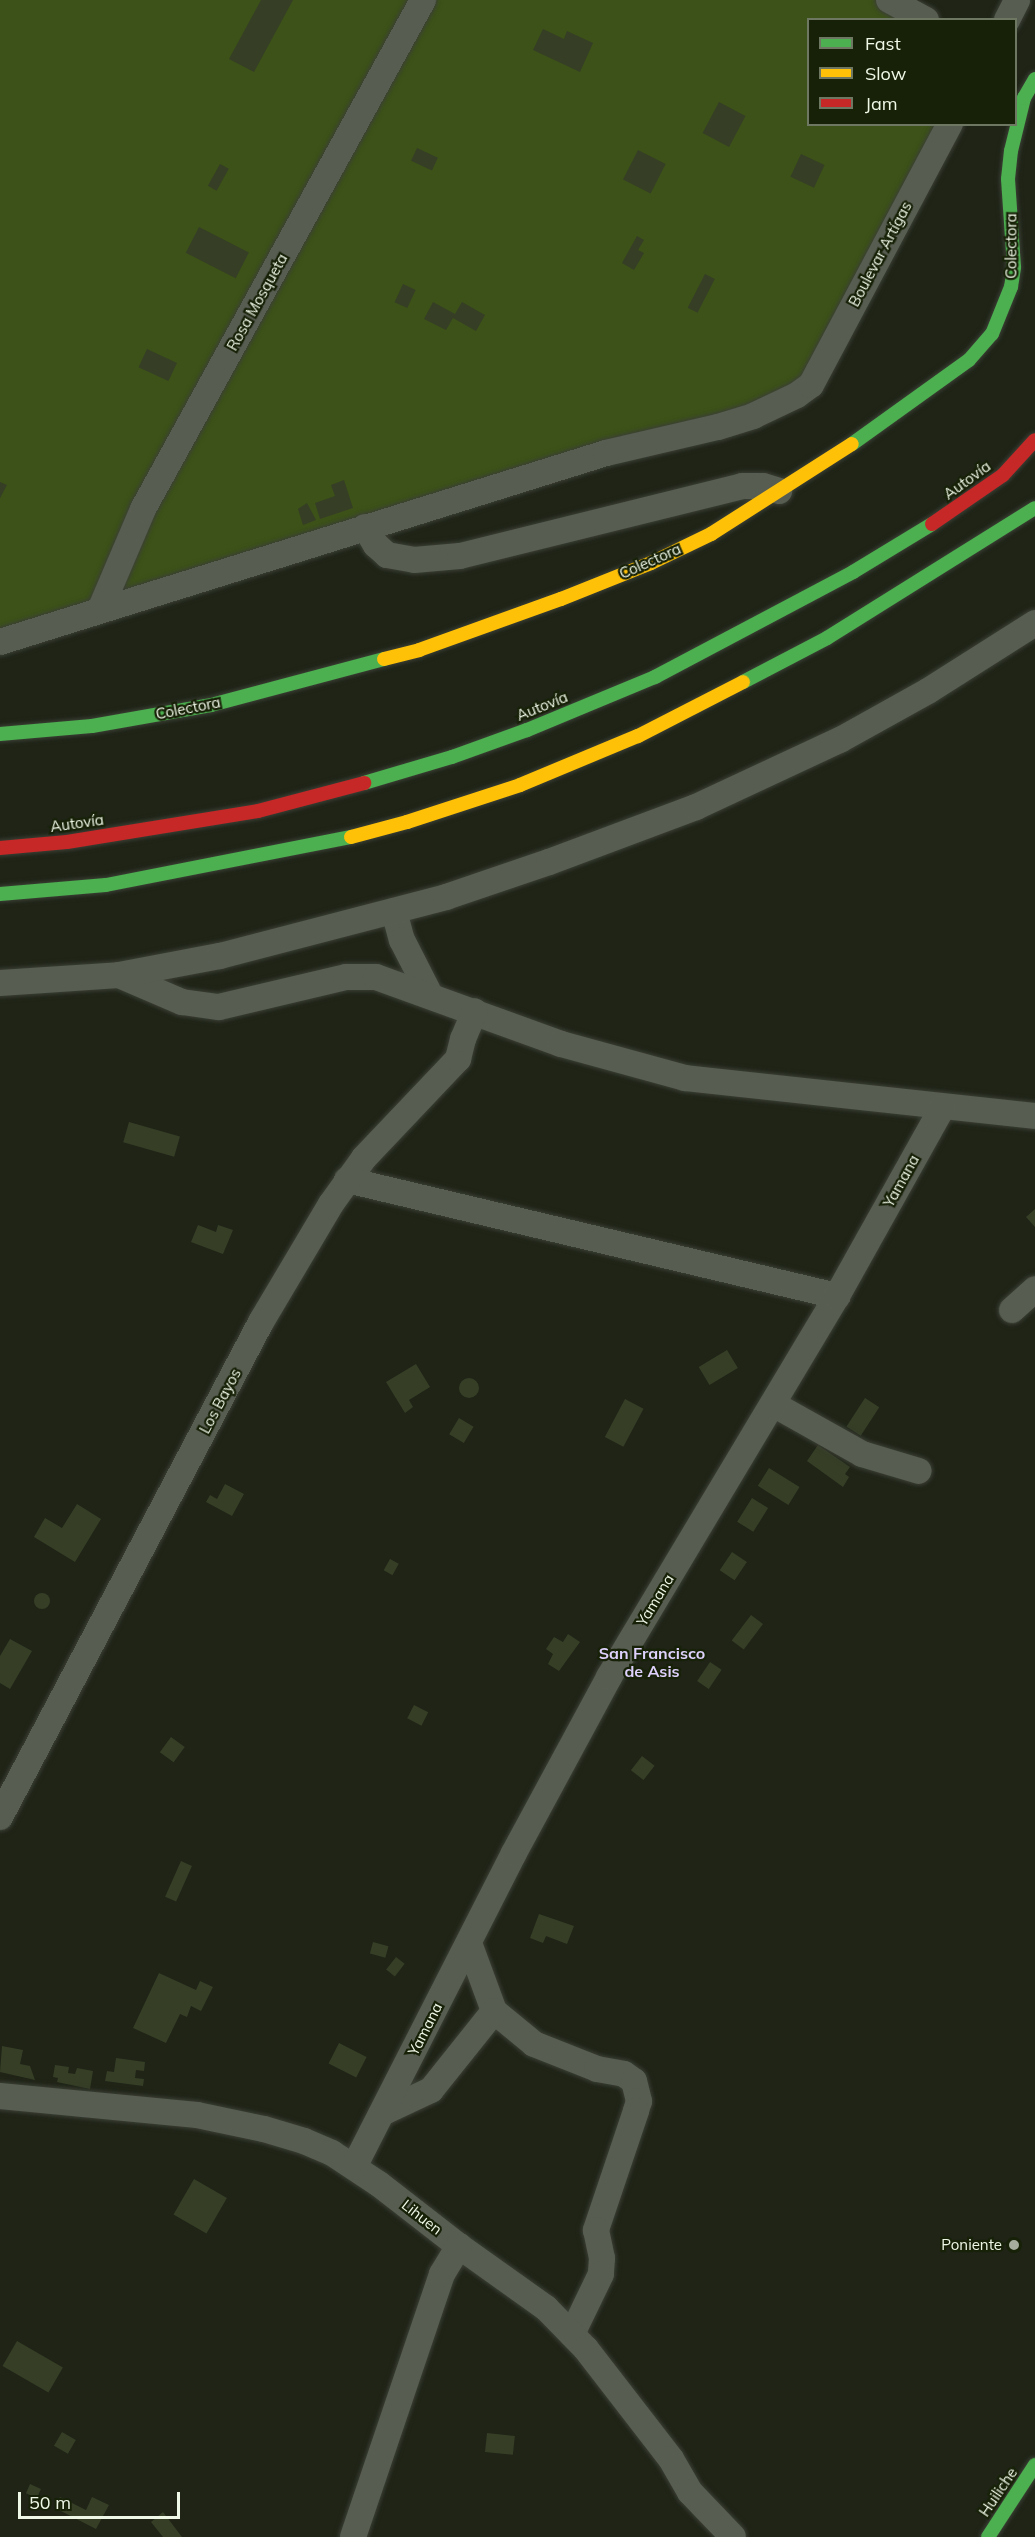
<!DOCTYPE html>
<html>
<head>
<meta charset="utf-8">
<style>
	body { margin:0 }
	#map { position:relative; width:1035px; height:2537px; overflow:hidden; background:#1f2417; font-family:Mulish,sans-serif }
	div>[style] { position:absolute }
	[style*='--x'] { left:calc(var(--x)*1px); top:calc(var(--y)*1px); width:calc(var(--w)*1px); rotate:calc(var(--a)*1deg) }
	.forest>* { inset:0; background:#3c5218 }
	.building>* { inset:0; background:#363e26; transform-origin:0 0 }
	.round { border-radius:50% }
	.roads { filter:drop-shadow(0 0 2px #3b3f35) drop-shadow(0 0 2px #3b3f35) }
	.street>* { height:26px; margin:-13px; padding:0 13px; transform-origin:13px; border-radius:13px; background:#585d52 }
	.fast>* { height:14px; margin:-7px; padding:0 7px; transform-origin:7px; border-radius:7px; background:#4caf50 }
	.slow>* { height:14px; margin:-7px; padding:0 7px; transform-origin:7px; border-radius:7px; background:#ffc107 }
	.jam>* { height:14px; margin:-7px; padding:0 7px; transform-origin:7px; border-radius:7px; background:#c62828 }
	.dots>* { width:16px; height:16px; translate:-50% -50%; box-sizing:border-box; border:3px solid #172107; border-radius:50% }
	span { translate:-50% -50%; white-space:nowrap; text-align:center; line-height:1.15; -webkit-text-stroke:4.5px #172107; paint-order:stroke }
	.street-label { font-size:15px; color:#eff7e7 }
	.poi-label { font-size:15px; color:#eff7e7 }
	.right { translate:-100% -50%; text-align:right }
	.neighbourhood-label { font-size:16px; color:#ded1fc; font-weight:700 }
	.legend { position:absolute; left:807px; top:18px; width:210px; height:108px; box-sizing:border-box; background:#172107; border:2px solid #6d7761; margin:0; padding:8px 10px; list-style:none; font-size:18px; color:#eff7e7 }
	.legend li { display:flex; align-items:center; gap:12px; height:30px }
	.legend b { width:30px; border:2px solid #6d7761 }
	.scale { position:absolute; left:18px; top:2492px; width:162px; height:27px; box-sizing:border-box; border:3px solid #eff7e7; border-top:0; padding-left:8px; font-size:18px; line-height:21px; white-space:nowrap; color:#eff7e7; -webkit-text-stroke:4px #172107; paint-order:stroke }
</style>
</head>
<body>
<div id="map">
	<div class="forest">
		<div style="clip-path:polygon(0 0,889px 0,926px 19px,808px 20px,808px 124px,950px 125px,811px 385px,0 642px)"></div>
	</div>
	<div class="building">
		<div style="clip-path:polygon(261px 0,293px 0,254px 72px,229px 59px)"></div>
		<div style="clip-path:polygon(543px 29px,564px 39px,567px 31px,593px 43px,580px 72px,533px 50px)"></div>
		<div style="left:719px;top:102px;width:30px;height:35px;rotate:28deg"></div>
		<div style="left:417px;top:148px;width:23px;height:14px;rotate:25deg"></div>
		<div style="left:638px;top:150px;width:31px;height:33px;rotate:27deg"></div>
		<div style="left:801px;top:154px;width:26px;height:25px;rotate:25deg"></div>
		<div style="left:220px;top:164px;width:10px;height:25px;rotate:29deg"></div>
		<div style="left:199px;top:227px;width:56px;height:29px;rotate:27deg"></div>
		<div style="clip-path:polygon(637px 236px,644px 240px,638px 250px,644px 253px,634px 270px,622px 263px)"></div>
		<div style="left:705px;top:274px;width:11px;height:38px;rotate:27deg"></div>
		<div style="left:403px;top:284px;width:14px;height:20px;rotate:25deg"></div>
		<div style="clip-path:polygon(433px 302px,455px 314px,462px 302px,485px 315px,476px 331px,453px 318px,446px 330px,424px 319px)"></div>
		<div style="left:147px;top:349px;width:33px;height:20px;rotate:25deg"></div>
		<div style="clip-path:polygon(344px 480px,353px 508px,320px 519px,315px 503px,335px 496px,331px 485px)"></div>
		<div style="clip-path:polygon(0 482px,7px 485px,0 498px)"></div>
		<div style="clip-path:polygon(307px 503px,316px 520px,303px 525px,298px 509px)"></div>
		<div style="left:129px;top:1122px;width:53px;height:21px;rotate:16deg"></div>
		<div style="clip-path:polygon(1035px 1209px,1035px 1227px,1026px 1217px)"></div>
		<div style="clip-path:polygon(198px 1225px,216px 1232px,218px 1225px,233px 1230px,223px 1254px,191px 1242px)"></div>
		<div style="left:727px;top:1350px;width:21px;height:33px;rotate:59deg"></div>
		<div style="clip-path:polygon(416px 1364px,430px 1387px,409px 1400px,413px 1407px,405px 1413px,386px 1382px)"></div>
		<div class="round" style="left:459px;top:1378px;width:20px;height:20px"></div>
		<div style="left:865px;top:1398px;width:17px;height:34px;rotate:33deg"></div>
		<div style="left:625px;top:1399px;width:21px;height:43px;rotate:28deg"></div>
		<div style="left:459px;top:1418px;width:17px;height:19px;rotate:31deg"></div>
		<div style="clip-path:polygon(818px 1445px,850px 1467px,845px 1474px,849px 1477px,843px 1487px,807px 1461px)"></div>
		<div style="left:769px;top:1468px;width:36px;height:21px;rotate:32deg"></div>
		<div style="clip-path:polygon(225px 1484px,244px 1494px,232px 1516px,206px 1502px,210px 1495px,217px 1499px)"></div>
		<div style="left:752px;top:1498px;width:19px;height:28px;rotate:32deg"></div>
		<div style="clip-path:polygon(77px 1504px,101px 1519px,75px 1562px,34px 1537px,45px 1518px,62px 1528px)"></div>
		<div style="left:732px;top:1552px;width:18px;height:22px;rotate:34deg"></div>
		<div style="left:390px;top:1559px;width:10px;height:13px;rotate:29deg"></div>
		<div class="round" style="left:34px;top:1593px;width:16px;height:16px"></div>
		<div style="left:751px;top:1615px;width:15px;height:32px;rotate:37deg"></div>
		<div style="clip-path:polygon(568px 1634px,580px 1642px,559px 1671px,548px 1664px,553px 1654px,546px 1649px,554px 1637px,563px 1642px)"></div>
		<div style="clip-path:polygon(10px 1639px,32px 1651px,10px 1689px,0 1683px,0 1656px)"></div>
		<div style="left:710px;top:1662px;width:14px;height:23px;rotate:34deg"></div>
		<div style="left:414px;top:1705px;width:16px;height:15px;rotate:27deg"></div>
		<div style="left:171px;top:1737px;width:17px;height:19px;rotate:36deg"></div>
		<div style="left:642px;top:1756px;width:16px;height:18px;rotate:38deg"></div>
		<div style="left:181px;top:1861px;width:12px;height:39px;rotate:24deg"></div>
		<div style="clip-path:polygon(539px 1914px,574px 1926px,567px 1944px,546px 1936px,543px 1943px,530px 1938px)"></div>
		<div style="left:373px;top:1942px;width:16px;height:12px;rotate:15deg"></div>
		<div style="left:396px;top:1957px;width:11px;height:16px;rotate:38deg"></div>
		<div style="clip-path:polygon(159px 1973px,196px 1990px,200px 1981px,213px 1987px,201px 2011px,191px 2006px,187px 2017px,180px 2014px,166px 2043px,133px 2028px)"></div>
		<div style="left:339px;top:2043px;width:31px;height:23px;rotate:27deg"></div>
		<div style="clip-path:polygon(2px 2046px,23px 2050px,20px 2064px,30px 2066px,35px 2080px,0 2072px)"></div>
		<div style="clip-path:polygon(116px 2058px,145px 2062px,144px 2071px,136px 2070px,135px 2078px,144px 2079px,143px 2086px,105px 2081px,107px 2071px,114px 2072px)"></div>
		<div style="clip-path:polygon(55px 2065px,69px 2067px,68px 2073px,75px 2074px,77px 2068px,93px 2071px,90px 2089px,57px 2082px,58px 2078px,53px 2077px)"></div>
		<div style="left:194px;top:2179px;width:38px;height:41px;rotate:30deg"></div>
		<div style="left:17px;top:2341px;width:53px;height:29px;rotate:30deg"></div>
		<div style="left:62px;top:2432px;width:16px;height:16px;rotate:30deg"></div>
		<div style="left:487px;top:2433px;width:28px;height:19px;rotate:6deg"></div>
		<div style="left:30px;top:2484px;width:12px;height:10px;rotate:24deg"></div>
		<div style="clip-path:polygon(60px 2497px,86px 2510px,92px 2497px,109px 2505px,96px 2529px,55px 2508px)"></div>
		<div style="clip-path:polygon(163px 2512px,182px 2537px,163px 2537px,151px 2522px)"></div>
	</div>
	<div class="roads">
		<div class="street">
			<div style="--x:889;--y:0;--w:42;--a:28.4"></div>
			<div style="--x:1007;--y:20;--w:22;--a:-63"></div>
			<div style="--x:365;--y:527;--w:21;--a:59"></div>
			<div style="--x:376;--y:545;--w:15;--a:42"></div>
			<div style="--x:387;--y:555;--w:27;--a:10"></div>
			<div style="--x:414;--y:560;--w:46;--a:-5"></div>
			<div style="--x:460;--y:556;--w:291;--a:-13.9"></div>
			<div style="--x:742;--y:486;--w:21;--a:0"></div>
			<div style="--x:763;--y:486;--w:17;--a:17"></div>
			<div style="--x:100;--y:610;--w:110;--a:-66.9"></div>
			<div style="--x:143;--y:509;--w:581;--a:-61.18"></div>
			<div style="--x:0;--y:642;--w:635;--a:-17.32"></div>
			<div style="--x:606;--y:453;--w:115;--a:-13.1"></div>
			<div style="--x:718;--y:427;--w:37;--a:-17"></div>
			<div style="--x:753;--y:416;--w:49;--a:-25.5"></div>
			<div style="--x:797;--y:395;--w:17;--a:-36"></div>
			<div style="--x:811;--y:385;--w:296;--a:-62"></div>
			<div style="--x:394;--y:911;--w:30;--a:75"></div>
			<div style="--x:402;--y:940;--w:62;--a:63"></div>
			<div style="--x:119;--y:975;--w:69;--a:23.2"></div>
			<div style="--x:182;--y:1002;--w:37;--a:8"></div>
			<div style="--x:219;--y:1007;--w:130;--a:-13.3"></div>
			<div style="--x:346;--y:977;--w:30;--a:0"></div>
			<div style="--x:376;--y:977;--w:197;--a:19.9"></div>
			<div style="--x:561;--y:1044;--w:129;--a:15.3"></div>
			<div style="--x:685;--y:1078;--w:352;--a:6.2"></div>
			<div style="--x:0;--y:983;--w:119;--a:-3.8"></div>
			<div style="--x:119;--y:975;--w:103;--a:-10.7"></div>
			<div style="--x:220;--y:956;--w:234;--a:-14.6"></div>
			<div style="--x:446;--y:897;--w:109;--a:-18.8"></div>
			<div style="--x:549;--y:862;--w:157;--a:-20.5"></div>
			<div style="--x:696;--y:807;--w:159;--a:-25"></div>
			<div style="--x:840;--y:740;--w:101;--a:-29.1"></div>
			<div style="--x:928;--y:691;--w:127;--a:-32.4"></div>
			<div style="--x:347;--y:1180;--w:504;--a:13.32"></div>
			<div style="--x:1012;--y:1310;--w:31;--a:-42"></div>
			<div style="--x:773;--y:1404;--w:102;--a:29.3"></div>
			<div style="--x:862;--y:1454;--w:59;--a:16.6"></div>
			<div style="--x:0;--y:1817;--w:560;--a:-62.2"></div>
			<div style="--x:261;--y:1322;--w:137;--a:-59.3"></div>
			<div style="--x:331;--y:1204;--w:57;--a:-54.3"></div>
			<div style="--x:364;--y:1158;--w:137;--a:-46.5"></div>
			<div style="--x:458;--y:1059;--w:21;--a:-76"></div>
			<div style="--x:463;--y:1039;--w:30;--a:-67"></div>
			<div style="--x:469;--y:1943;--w:72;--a:69.8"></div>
			<div style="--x:494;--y:2011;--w:52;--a:39.5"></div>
			<div style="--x:534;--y:2044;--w:68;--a:21.6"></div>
			<div style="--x:597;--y:2069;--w:27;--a:10"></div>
			<div style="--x:624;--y:2074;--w:12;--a:35"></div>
			<div style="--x:634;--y:2081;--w:21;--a:76"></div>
			<div style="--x:639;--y:2101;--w:10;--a:107"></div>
			<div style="--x:636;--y:2111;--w:126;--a:108.6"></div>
			<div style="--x:596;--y:2230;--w:29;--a:78"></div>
			<div style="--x:602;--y:2258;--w:16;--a:94"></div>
			<div style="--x:601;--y:2274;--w:67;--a:115.8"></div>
			<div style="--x:0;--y:2096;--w:198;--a:5.5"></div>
			<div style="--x:197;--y:2115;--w:68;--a:11.8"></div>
			<div style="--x:264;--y:2129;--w:42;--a:16.7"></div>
			<div style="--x:304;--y:2141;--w:30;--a:23"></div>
			<div style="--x:332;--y:2153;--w:56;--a:33.4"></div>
			<div style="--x:379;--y:2184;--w:101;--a:37.8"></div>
			<div style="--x:459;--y:2246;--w:107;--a:35.5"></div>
			<div style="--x:546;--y:2308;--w:57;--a:45.7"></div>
			<div style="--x:586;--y:2349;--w:139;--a:52.3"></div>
			<div style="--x:671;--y:2459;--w:38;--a:60"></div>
			<div style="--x:690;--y:2492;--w:62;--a:46.3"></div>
			<div style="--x:382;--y:2113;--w:54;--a:-25.1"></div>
			<div style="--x:431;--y:2090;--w:101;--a:-51.4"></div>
			<div style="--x:354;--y:2167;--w:352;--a:-63"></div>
			<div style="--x:514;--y:1853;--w:200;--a:-61.6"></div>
			<div style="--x:609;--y:1677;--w:444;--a:-59.1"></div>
			<div style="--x:837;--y:1296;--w:215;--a:-60.8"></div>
			<div style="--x:353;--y:2537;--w:278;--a:-71.3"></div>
			<div style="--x:442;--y:2274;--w:33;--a:-59"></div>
		</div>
		<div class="fast">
			<div style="--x:852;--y:444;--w:144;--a:-35.7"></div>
			<div style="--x:969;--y:360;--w:35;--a:-49"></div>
			<div style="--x:992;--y:334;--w:51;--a:-68"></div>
			<div style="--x:1011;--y:287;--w:20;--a:-81"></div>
			<div style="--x:1014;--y:267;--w:88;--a:-93.9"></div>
			<div style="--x:1008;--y:179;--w:28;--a:-84"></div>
			<div style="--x:1011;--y:151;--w:55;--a:-76.2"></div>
			<div style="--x:1024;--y:98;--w:22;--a:-60"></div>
			<div style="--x:743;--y:682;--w:95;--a:-27.6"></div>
			<div style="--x:827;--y:638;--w:245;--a:-32"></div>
			<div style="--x:0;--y:734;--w:92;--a:-5"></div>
			<div style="--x:92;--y:726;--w:121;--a:-10"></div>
			<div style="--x:211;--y:705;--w:179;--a:-14.9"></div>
			<div style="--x:364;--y:783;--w:92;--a:-16.5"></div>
			<div style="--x:452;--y:757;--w:80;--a:-19.8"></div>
			<div style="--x:527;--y:730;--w:139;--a:-22.5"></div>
			<div style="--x:655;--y:677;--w:224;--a:-27.9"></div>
			<div style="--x:853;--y:572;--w:92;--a:-31.3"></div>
			<div style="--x:0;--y:894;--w:106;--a:-4.9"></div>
			<div style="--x:106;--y:885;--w:250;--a:-11.1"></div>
			<div style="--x:988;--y:2537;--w:86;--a:-56.9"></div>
		</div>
		<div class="slow">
			<div style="--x:384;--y:659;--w:36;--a:-14"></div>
			<div style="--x:419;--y:650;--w:151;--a:-19.8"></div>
			<div style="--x:561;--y:599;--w:97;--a:-21.8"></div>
			<div style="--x:651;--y:563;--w:67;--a:-25.8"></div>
			<div style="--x:711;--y:534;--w:167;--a:-32.6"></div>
			<div style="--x:351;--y:837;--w:58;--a:-15"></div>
			<div style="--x:407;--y:822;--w:119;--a:-18.1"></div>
			<div style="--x:520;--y:785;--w:128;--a:-22.6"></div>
			<div style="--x:638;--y:736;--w:118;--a:-27.2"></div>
		</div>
		<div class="jam">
			<div style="--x:932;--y:524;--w:86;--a:-34.6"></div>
			<div style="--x:1003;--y:475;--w:47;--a:-47.6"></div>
			<div style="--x:0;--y:848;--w:67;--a:-5.1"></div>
			<div style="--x:67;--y:842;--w:193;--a:-9.2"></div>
			<div style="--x:258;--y:811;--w:110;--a:-14.8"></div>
		</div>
	</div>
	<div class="dots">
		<div style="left:1014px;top:2245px;background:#a6ad9e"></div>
	</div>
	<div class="street-label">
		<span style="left:1011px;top:246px;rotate:-90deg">Colectora</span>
		<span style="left:880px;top:254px;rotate:-62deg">Boulevar Artígas</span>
		<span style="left:257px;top:302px;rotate:-61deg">Rosa Mosqueta</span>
		<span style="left:967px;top:480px;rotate:-36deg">Autovía</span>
		<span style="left:650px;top:561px;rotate:-24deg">Colectora</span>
		<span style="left:542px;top:706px;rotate:-22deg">Autovía</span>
		<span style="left:188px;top:708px;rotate:-11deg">Colectora</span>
		<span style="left:77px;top:823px;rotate:-8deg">Autovía</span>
		<span style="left:901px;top:1181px;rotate:-61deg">Yamana</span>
		<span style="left:220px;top:1401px;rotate:-62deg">Los Bayos</span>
		<span style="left:655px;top:1600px;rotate:-59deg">Yamana</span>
		<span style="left:425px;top:2029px;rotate:-63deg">Yamana</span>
		<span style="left:422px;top:2217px;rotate:38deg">Lihuen</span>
		<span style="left:998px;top:2492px;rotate:-56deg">Huiliche</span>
	</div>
	<div class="poi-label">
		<span class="right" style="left:1002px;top:2245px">Poniente</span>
	</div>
	<div class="neighbourhood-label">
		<span style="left:652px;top:1662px">San Francisco<br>de Asis</span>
	</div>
	<ul class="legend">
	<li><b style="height:8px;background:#4caf50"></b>Fast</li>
	<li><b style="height:8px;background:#ffc107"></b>Slow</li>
	<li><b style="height:8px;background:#c62828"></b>Jam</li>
	</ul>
	<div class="scale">50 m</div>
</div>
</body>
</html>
